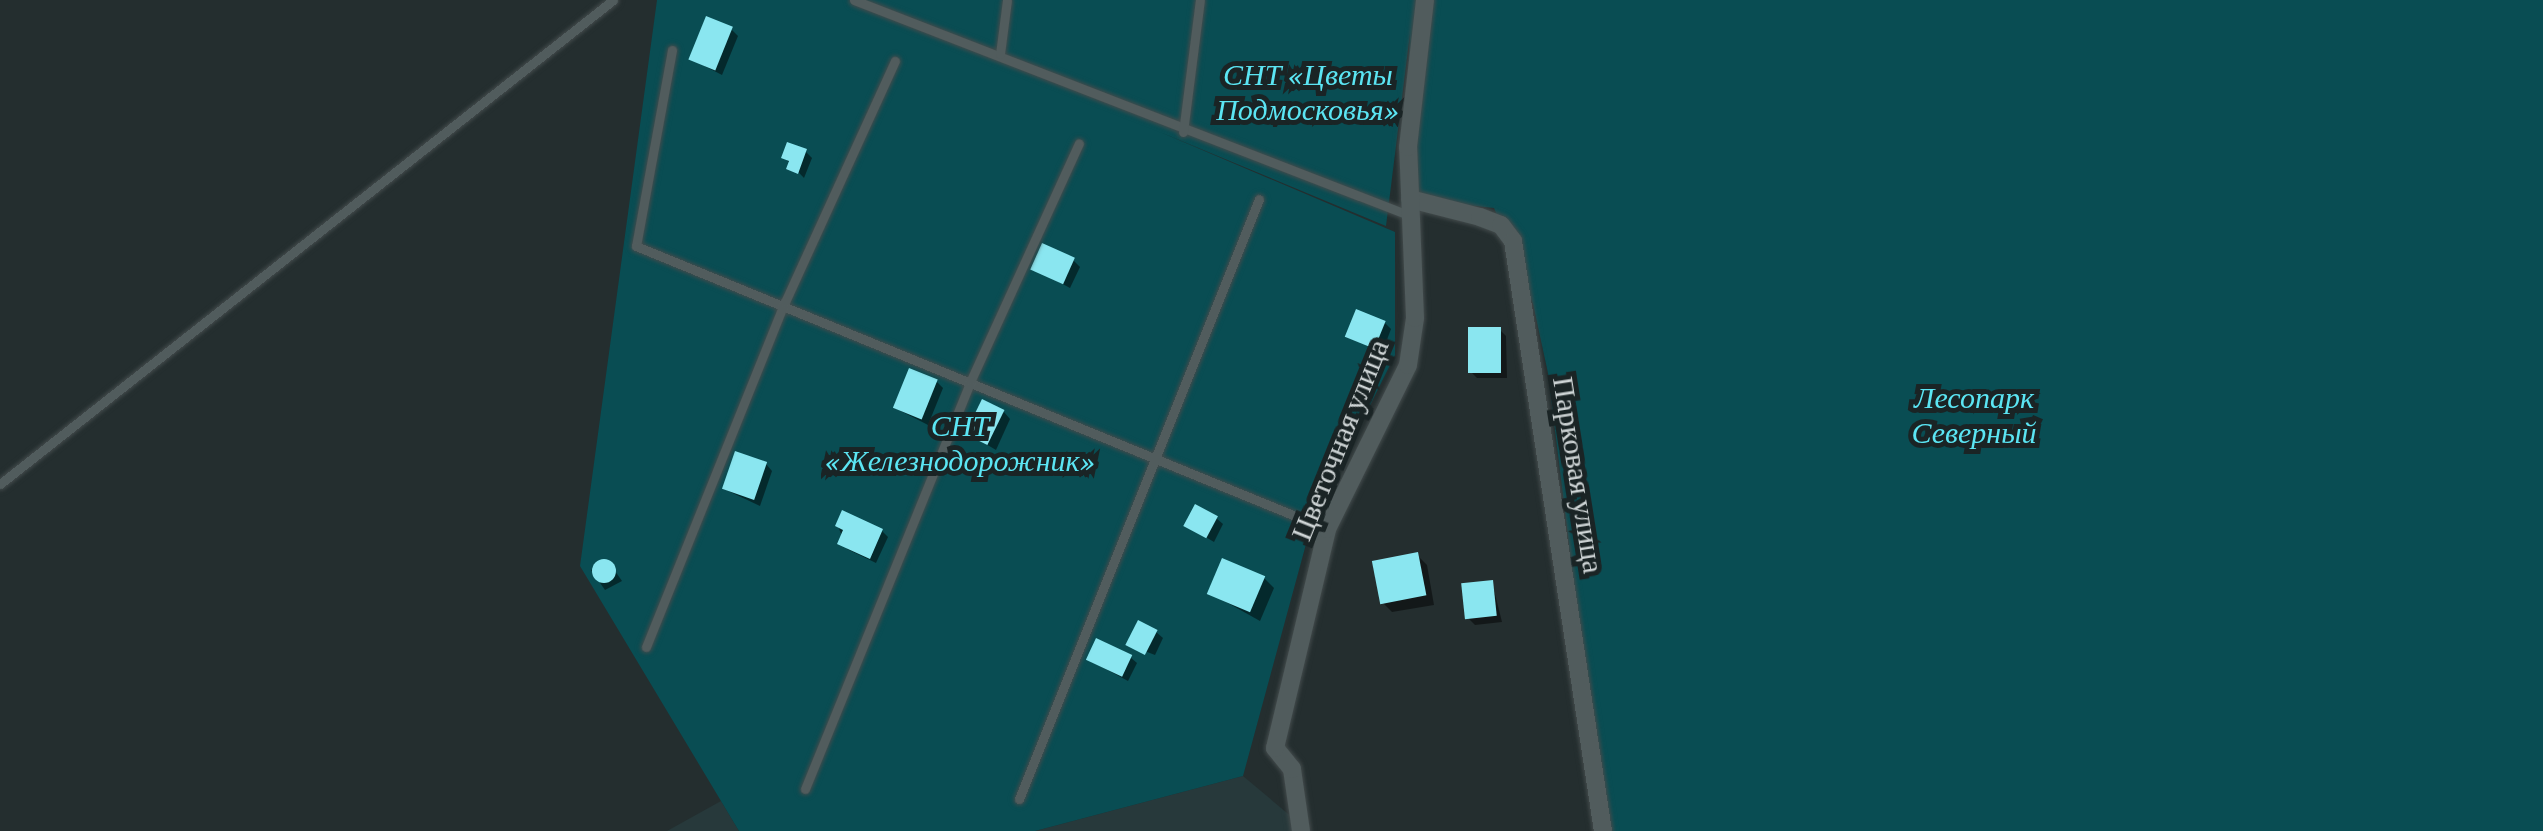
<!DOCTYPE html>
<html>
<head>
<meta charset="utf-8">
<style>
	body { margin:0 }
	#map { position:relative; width:2543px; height:831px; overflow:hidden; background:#242e2f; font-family:"Crimson Pro",serif }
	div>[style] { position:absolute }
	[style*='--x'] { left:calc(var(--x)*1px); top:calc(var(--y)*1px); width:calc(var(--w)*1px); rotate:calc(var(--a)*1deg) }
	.built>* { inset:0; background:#27393b }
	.green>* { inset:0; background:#094d53 }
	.shadow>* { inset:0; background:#0007 }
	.building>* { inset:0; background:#8ae6f0; transform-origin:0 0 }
	.round { border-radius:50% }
	.roads { filter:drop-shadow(0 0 2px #434b4c) drop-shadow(0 0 2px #434b4c) }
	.lane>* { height:9px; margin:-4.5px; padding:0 4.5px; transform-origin:4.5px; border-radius:4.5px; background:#515c5d }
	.street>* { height:18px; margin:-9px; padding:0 9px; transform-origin:9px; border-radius:9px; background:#515c5d }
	span { translate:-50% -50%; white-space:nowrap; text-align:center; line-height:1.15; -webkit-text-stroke:10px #1a2425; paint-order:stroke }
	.park-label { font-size:30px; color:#5be5f3; font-style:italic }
	.street-label { font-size:30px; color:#ced4d5 }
</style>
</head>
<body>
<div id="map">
	<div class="built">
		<div style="clip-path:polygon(1243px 776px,1293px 818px,1295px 831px,1035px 831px)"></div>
		<div style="clip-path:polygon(721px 801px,739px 831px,667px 831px)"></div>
	</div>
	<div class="green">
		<div style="clip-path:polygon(657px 0,2543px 0,2543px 831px,1604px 831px,1548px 373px,1533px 304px,1494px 208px,1426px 201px,1410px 183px,1404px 157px,1410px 34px,1386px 226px,1160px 132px,1395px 232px,1395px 355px,1312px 522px,1243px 776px,1035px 831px,739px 831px,580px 566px)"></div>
	</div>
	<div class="shadow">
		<div style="clip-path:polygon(732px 30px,738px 36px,722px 75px,691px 59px)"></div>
		<div style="clip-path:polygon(805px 151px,812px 158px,804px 178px,784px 157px)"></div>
		<div style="clip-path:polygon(1073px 260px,1080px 267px,1070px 288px,1033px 268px)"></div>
		<div style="clip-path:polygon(1385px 323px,1391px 329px,1382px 353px,1348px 336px)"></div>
		<div style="clip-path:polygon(1500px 330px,1506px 336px,1507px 378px,1477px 378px,1471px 372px)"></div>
		<div style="clip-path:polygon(937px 382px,943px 388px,928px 425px,895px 408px)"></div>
		<div style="clip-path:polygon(1004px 412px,1010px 419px,996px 450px,969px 434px)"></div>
		<div style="clip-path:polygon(766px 464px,772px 471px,760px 506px,724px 489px)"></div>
		<div style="clip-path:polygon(1216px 518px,1223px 524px,1214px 542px,1187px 526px)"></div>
		<div style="clip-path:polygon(838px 526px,882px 531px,888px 537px,876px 563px,847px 549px)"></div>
		<div style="clip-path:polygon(1417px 555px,1427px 565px,1434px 605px,1392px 612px,1382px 602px)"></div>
		<div style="clip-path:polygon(608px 561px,622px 581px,605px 590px,591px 570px)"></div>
		<div style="clip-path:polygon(1264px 578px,1274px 588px,1260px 621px,1210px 593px)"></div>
		<div style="clip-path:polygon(1492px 582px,1502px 622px,1475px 625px,1469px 619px)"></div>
		<div style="clip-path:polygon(1156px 632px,1163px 638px,1155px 655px,1129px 645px)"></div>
		<div style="clip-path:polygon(1130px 657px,1137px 663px,1128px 681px,1089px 660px)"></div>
	</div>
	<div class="building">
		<div style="left:706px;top:16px;width:29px;height:47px;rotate:22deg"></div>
		<div style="clip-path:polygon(787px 142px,807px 149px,798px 174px,786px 169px,789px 161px,781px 158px)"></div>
		<div style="left:1042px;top:243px;width:36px;height:29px;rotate:24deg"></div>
		<div style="left:1356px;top:309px;width:32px;height:30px;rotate:22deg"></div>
		<div style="left:1468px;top:327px;width:33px;height:46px"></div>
		<div style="left:909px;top:368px;width:31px;height:43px;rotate:22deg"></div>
		<div style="left:982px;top:399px;width:25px;height:39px;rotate:26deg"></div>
		<div style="left:735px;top:451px;width:34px;height:40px;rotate:19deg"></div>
		<div style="left:1195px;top:504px;width:26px;height:25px;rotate:28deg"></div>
		<div style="clip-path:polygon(842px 510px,883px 529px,870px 559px,837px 544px,843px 530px,835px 526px)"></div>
		<div style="left:1418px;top:552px;width:44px;height:47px;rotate:79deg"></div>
		<div style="left:1222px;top:558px;width:47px;height:39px;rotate:23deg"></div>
		<div class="round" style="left:592px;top:559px;width:24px;height:24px"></div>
		<div style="left:1493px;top:580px;width:36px;height:32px;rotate:84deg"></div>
		<div style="left:1138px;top:620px;width:22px;height:28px;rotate:27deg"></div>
		<div style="left:1096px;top:638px;width:40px;height:24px;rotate:25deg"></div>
	</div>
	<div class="roads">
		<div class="lane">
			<div style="--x:854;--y:0;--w:597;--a:21.2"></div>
			<div style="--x:672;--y:50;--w:199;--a:100.4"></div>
			<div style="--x:636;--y:246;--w:747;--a:22.27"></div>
			<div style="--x:1000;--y:54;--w:54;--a:-82.6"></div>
			<div style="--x:1183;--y:132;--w:133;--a:-82.7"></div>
			<div style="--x:0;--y:484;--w:781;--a:-38.29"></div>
			<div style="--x:646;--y:647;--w:372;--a:-68.1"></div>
			<div style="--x:785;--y:302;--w:265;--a:-65.5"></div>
			<div style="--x:805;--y:789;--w:441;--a:-67.9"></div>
			<div style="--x:971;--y:380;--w:260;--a:-65.5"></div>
			<div style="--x:1019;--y:799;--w:646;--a:-68.2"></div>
		</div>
		<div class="street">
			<div style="--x:1410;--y:199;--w:72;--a:14.4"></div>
			<div style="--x:1480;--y:217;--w:22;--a:21"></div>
			<div style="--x:1501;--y:225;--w:20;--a:53"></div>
			<div style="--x:1513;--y:241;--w:597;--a:81.33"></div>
			<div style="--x:1301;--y:831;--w:63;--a:-98.3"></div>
			<div style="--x:1292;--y:769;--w:27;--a:-129"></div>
			<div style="--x:1275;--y:748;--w:225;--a:-76.6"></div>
			<div style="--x:1327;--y:529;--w:183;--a:-63.7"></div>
			<div style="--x:1408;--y:365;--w:48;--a:-81.5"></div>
			<div style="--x:1415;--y:318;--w:171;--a:-92.3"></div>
			<div style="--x:1408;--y:147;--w:148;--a:-83.4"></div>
		</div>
	</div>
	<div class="park-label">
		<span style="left:1308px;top:92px">СНТ «Цветы<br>Подмосковья»</span>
		<span style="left:1974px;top:415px">Лесопарк<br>Северный</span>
		<span style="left:960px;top:443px">СНТ<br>«Железнодорожник»</span>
	</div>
	<div class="street-label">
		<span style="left:1340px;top:440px;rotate:-68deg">Цветочная улица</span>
		<span style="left:1578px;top:475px;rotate:81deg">Парковая улица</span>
	</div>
</div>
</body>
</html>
